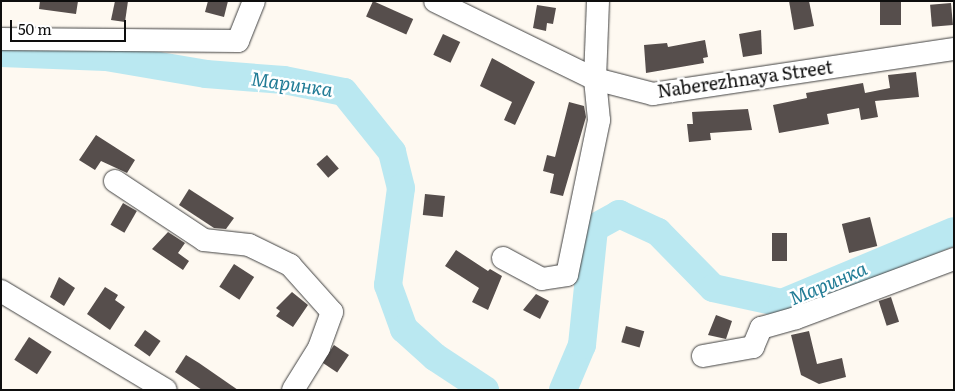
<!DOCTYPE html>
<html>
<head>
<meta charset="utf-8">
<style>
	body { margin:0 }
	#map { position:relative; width:955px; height:391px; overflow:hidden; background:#fef9f1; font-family:Literata,serif }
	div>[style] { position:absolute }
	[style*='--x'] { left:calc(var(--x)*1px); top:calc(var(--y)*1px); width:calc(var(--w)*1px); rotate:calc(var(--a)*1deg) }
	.river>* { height:28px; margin:-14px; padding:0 14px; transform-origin:14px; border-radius:14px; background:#bae8f1 }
	.building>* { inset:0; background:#564e4c; transform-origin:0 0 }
	.roads { filter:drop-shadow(0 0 1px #414141) drop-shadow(0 0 1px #414141) }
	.minor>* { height:22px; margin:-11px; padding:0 11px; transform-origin:11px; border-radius:11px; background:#fff }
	span { translate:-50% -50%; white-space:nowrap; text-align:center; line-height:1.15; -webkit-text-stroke:5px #fff; paint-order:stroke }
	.street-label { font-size:18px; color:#0e0e0e }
	.water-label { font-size:19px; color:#227c96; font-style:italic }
	.frame { position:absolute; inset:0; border:2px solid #0e0e0e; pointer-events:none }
	.scale { position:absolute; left:10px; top:20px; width:116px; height:22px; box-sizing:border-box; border:2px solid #0e0e0e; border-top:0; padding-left:6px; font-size:15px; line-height:18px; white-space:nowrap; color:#0e0e0e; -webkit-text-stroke:4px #fff; paint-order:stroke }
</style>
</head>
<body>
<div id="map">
	<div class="river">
		<div style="--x:1;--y:53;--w:105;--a:2.2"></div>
		<div style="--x:106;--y:57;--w:101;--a:9.6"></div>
		<div style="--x:206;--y:74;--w:78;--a:4.4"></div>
		<div style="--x:284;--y:80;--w:61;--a:11.3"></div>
		<div style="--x:344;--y:92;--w:77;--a:51.3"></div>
		<div style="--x:392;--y:152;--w:37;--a:76"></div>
		<div style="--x:401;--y:188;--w:98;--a:97.6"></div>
		<div style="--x:388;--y:285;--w:47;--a:70"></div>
		<div style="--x:404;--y:329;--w:42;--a:42.1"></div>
		<div style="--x:435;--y:357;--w:60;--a:33.4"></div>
		<div style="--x:563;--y:390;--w:49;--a:-67.1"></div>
		<div style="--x:582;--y:345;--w:118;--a:-84.1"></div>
		<div style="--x:594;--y:228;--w:29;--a:-29"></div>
		<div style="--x:619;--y:214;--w:43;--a:24.8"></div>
		<div style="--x:658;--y:232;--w:78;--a:45.5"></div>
		<div style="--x:713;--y:288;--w:71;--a:12.3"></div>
		<div style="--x:782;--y:303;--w:186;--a:-22.7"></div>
	</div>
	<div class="building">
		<div style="clip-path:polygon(40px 1px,78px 1px,76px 14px,39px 9px)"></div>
		<div style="clip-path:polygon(115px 1px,128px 1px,125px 22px,111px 20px)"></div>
		<div style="clip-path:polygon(208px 1px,228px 1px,224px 17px,205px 12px)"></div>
		<div style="left:373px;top:1px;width:44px;height:17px;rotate:24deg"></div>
		<div style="clip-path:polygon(789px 1px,809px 1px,814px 26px,794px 30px)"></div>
		<div style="left:880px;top:1px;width:21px;height:24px"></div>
		<div style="left:951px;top:3px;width:22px;height:21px;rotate:85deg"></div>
		<div style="clip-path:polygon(537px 5px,556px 8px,553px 24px,547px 23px,546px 31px,533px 28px)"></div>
		<div style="clip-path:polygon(761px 30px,762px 54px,743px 57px,739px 34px)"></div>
		<div style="left:443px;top:34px;width:19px;height:23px;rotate:25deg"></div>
		<div style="clip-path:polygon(705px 40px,708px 57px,703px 58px,704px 63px,646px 73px,644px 45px,667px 43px,668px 47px)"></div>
		<div style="clip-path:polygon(492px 58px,535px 82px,515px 125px,504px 120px,512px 102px,480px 86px)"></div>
		<div style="clip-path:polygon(916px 72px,919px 97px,875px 101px,878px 117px,861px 120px,859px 108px,827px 114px,829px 124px,779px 133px,773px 105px,807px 98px,806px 93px,863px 83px,865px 93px,890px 88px,888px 75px)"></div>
		<div style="clip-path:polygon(569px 102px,584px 106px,586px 117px,563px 196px,550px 193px,554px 174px,543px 171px,547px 155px,555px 157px)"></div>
		<div style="clip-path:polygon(748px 109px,752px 130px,710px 133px,711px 140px,689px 142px,687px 124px,693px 124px,692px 112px)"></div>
		<div style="clip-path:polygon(96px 135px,135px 160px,127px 173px,101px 161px,95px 170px,79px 160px)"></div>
		<div style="left:327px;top:155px;width:18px;height:14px;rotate:49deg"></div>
		<div style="clip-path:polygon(189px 189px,234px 218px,226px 229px,214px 228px,179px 205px)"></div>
		<div style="left:425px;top:194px;width:20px;height:21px;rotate:6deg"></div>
		<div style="left:123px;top:203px;width:16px;height:25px;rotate:30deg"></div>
		<div style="left:870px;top:217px;width:30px;height:29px;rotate:76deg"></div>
		<div style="clip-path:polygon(168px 232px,185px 243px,178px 253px,189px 261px,183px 270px,152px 249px)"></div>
		<div style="left:772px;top:233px;width:15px;height:28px"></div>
		<div style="clip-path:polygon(456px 250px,488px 271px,490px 269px,502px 276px,488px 310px,472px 302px,479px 288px,445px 266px)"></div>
		<div style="left:234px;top:264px;width:24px;height:27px;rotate:33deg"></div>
		<div style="clip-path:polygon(59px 277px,75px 288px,64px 306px,50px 297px)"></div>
		<div style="clip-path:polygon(105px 287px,118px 295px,115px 300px,125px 307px,110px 330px,87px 314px)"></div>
		<div style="clip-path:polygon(292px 292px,308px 305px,293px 327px,276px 316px,280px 311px,276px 308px)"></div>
		<div style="clip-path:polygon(536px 294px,549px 301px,540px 319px,523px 310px)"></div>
		<div style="left:891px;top:297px;width:26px;height:13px;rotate:72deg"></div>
		<div style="clip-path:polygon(716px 315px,732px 321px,726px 339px,708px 335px)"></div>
		<div style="left:626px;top:326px;width:19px;height:17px;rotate:16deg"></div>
		<div style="left:145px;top:330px;width:19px;height:19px;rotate:35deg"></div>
		<div style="clip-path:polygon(809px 331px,817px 364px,842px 358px,846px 377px,819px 384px,801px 375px,791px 335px)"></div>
		<div style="left:29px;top:337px;width:27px;height:27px;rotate:33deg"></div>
		<div style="left:334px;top:345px;width:18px;height:21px;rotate:34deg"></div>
		<div style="clip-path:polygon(186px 355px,199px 363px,238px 390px,202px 390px,175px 372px)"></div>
	</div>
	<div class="roads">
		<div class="minor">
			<div style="--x:435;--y:1;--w:178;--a:26"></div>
			<div style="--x:595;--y:79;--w:60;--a:14.5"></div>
			<div style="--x:653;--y:94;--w:304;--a:-8.5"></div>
			<div style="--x:1;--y:39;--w:237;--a:0.5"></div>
			<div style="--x:238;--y:41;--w:43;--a:-68.2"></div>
			<div style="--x:115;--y:181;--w:107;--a:33.5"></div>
			<div style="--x:204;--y:240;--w:45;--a:6.3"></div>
			<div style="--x:249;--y:245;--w:46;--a:26"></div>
			<div style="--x:290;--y:265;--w:63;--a:48.2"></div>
			<div style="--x:332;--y:312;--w:38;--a:110"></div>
			<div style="--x:319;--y:348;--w:49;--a:121.8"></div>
			<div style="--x:503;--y:258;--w:44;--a:28.3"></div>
			<div style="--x:542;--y:279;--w:25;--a:-9"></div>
			<div style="--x:567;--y:275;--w:158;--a:-78.3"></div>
			<div style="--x:599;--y:120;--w:41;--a:-95.6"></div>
			<div style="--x:595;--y:79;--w:78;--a:-87.8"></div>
			<div style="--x:1;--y:291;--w:192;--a:31"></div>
			<div style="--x:703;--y:356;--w:51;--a:-10.2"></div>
			<div style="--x:753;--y:347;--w:21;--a:-67"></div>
			<div style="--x:761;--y:328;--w:36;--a:-16"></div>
			<div style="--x:796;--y:318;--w:169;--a:-20.5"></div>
		</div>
	</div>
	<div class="street-label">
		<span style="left:745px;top:79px;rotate:-8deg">Naberezhnaya Street</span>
	</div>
	<div class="water-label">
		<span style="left:292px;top:84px;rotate:8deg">Маринка</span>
		<span style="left:828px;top:283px;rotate:-23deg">Маринка</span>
	</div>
	<div class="frame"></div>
	<div class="scale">50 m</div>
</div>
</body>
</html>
